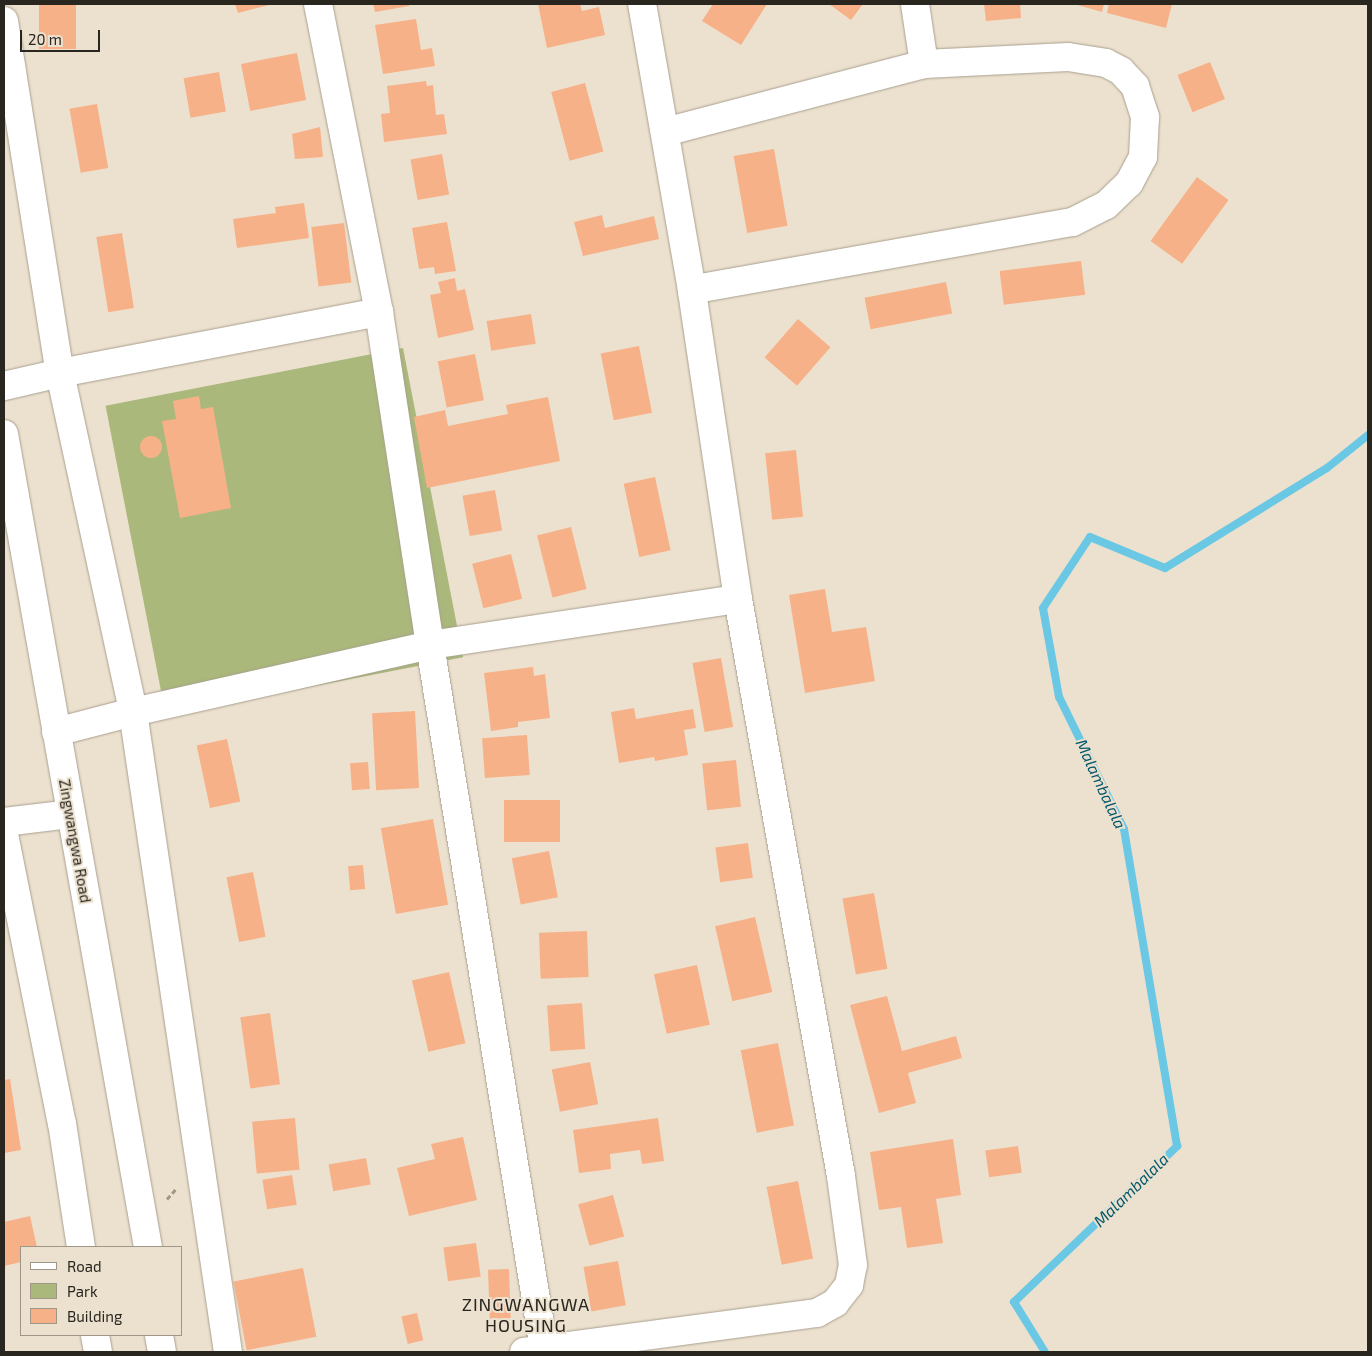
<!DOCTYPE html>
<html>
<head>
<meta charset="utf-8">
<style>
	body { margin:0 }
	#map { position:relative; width:1372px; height:1356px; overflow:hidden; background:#ece1cf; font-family:"Exo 2",sans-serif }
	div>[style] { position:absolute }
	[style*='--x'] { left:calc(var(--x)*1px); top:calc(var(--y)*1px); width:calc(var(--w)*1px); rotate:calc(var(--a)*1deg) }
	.green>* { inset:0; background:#aab87b; transform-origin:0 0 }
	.stream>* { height:8px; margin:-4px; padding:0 4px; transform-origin:4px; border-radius:4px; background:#6bc8e5 }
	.building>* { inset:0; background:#f7b188; transform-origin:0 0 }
	.round { border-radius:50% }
	.path>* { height:3px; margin-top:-1.5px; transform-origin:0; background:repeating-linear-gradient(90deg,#9f978a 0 5px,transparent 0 7.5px) }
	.roads { filter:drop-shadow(0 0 1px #a99f8e) drop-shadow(0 0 1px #a99f8e) }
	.minor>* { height:28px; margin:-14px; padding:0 14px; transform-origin:14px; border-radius:14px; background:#fff }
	span { translate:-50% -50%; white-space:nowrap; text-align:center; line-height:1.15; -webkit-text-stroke:4px #ece1cf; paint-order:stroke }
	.street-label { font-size:15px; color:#29261f }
	.water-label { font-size:16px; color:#03576b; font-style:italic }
	.quarter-label { font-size:18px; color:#29261f; letter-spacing:1px }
	.frame { position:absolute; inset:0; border:5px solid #29261f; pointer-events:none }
	.legend { position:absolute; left:20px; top:1246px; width:162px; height:90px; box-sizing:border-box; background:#ece1cf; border:1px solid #9e9689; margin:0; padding:6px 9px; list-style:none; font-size:15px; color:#29261f }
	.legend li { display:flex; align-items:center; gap:10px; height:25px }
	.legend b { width:25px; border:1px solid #9e9689 }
	.scale { position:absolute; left:20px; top:30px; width:80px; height:22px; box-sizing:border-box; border:2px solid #29261f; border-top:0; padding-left:6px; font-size:15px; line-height:18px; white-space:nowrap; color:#29261f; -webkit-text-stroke:4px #ece1cf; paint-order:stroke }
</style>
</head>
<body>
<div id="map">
	<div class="green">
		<div style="left:403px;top:348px;width:315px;height:303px;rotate:79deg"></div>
	</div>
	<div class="stream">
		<div style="--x:1045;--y:1352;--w:59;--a:-121.8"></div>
		<div style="--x:1014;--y:1302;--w:226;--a:-43.7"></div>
		<div style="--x:1177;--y:1146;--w:321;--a:-99.5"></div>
		<div style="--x:1124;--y:829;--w:147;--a:-116.2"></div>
		<div style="--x:1059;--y:697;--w:90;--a:-100.2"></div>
		<div style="--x:1043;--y:608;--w:85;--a:-56.5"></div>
		<div style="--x:1090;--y:537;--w:81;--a:22.5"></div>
		<div style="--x:1165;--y:568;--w:190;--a:-31.7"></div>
		<div style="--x:1327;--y:468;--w:53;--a:-38.8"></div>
	</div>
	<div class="building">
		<div style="left:39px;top:4px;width:37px;height:45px"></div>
		<div style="clip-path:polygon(235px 4px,269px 4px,269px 5px,238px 13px)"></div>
		<div style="clip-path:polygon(373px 4px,409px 4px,409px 6px,375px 12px)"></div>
		<div style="clip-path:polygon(538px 4px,580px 4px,582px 11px,599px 7px,605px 35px,547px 48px)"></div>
		<div style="clip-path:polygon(713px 4px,767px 4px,741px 45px,702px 21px)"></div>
		<div style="clip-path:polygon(829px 4px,863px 4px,851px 20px)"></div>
		<div style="clip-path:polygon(984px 4px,1020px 4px,1021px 18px,986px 21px)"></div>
		<div style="clip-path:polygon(1074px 4px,1104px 4px,1102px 12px)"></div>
		<div style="clip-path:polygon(1109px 4px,1172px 4px,1166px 28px,1107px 13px)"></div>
		<div style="clip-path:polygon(416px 19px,421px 50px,432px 48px,435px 66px,383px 74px,375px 25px)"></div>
		<div style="left:297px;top:53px;width:48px;height:57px;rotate:79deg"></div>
		<div style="left:1210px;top:62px;width:40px;height:35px;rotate:68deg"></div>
		<div style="left:219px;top:72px;width:40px;height:36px;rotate:80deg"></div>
		<div style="clip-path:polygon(426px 81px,427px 86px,433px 85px,436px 115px,444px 114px,447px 134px,384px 142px,381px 114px,390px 113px,387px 86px)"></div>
		<div style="left:585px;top:83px;width:71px;height:35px;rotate:75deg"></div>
		<div style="left:97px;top:104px;width:65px;height:28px;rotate:80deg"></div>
		<div style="clip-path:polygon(320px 127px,323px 157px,295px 159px,292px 134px)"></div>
		<div style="left:774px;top:149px;width:78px;height:41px;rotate:80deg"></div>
		<div style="left:442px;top:154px;width:41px;height:32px;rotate:80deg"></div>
		<div style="left:1197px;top:177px;width:39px;height:79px;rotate:36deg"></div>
		<div style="clip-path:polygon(304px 203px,309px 238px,237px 248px,233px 219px,276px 213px,275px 207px)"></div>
		<div style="clip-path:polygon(602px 215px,605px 228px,654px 216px,659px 239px,583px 256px,574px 222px)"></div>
		<div style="clip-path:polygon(447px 222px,456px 271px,435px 274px,434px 267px,419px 269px,412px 228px)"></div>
		<div style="left:344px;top:223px;width:60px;height:33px;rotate:83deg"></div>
		<div style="left:122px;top:233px;width:76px;height:26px;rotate:81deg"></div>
		<div style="left:1081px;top:261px;width:34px;height:82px;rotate:83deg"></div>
		<div style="clip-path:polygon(455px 278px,457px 291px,465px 289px,474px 330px,438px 338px,430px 295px,441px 293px,438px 282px)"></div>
		<div style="left:946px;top:282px;width:32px;height:83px;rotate:79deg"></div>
		<div style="left:531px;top:314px;width:30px;height:45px;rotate:81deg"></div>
		<div style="left:798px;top:319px;width:43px;height:51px;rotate:41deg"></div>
		<div style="left:639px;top:346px;width:68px;height:39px;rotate:79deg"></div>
		<div style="left:475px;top:354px;width:47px;height:38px;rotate:79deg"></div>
		<div style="clip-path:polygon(199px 396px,201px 409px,213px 407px,231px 508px,180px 518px,162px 421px,176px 419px,173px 401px)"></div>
		<div style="clip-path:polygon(548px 397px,560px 461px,427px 488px,414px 417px,445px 410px,448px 426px,508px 414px,506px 405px)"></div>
		<div class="round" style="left:140px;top:436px;width:22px;height:22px"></div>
		<div style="left:796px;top:450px;width:67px;height:31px;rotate:84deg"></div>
		<div style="left:655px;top:477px;width:75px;height:32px;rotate:78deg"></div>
		<div style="left:495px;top:490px;width:41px;height:33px;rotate:80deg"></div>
		<div style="left:571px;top:527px;width:64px;height:35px;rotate:76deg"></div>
		<div style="left:511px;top:554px;width:46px;height:40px;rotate:76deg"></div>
		<div style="clip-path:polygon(825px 589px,832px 632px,866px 627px,875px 681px,805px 693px,789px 595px)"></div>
		<div style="left:721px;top:658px;width:70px;height:29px;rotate:80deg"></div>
		<div style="clip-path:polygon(533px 667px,534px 676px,545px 674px,550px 718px,518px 722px,518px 727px,491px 731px,484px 673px)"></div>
		<div style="clip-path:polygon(634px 708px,636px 719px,693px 709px,696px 728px,684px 730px,688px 755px,655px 761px,654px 757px,619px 763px,611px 712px)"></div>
		<div style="left:415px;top:711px;width:77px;height:43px;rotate:87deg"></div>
		<div style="left:527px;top:735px;width:40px;height:45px;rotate:86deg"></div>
		<div style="left:227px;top:739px;width:64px;height:31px;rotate:78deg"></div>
		<div style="left:736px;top:760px;width:47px;height:34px;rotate:84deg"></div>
		<div style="left:368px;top:762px;width:27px;height:18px;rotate:86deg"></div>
		<div style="left:560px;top:800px;width:42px;height:56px;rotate:90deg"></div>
		<div style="left:433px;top:819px;width:87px;height:53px;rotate:80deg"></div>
		<div style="left:748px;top:843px;width:35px;height:33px;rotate:82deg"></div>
		<div style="left:549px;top:851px;width:47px;height:38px;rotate:79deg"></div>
		<div style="left:363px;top:865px;width:24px;height:15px;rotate:85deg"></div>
		<div style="left:253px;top:872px;width:66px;height:27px;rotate:79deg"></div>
		<div style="left:874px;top:893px;width:77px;height:32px;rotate:80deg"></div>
		<div style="left:755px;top:917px;width:77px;height:41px;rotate:77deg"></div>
		<div style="left:587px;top:931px;width:46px;height:48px;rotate:88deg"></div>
		<div style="left:697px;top:965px;width:61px;height:44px;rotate:78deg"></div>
		<div style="left:449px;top:972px;width:73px;height:38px;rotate:77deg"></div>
		<div style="clip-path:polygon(887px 996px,902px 1051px,956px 1036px,962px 1058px,908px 1073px,916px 1103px,879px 1113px,850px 1005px)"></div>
		<div style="left:582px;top:1003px;width:46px;height:35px;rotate:86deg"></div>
		<div style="left:270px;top:1013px;width:72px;height:30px;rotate:82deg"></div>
		<div style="left:778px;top:1043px;width:84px;height:38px;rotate:79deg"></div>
		<div style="left:590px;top:1062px;width:43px;height:39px;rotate:79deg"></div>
		<div style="clip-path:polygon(10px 1079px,21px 1150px,4px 1153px,4px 1080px)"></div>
		<div style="left:295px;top:1118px;width:52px;height:43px;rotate:85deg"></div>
		<div style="clip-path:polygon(658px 1118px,664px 1161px,642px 1164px,640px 1150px,610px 1154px,611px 1169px,579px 1173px,573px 1130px)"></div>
		<div style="clip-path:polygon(463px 1137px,477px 1200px,409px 1216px,397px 1168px,435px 1159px,431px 1144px)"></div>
		<div style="clip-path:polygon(953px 1139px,961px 1195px,936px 1199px,943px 1243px,907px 1248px,901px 1207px,879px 1210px,870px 1152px)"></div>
		<div style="left:1018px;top:1146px;width:27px;height:33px;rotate:82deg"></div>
		<div style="left:366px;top:1158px;width:27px;height:38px;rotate:80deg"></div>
		<div style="left:292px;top:1175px;width:30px;height:30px;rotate:81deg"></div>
		<div style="left:798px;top:1181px;width:79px;height:32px;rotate:79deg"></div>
		<div style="left:613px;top:1195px;width:43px;height:36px;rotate:75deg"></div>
		<div style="clip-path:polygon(30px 1216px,37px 1247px,21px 1247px,21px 1262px,4px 1266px,4px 1222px)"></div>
		<div style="left:476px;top:1243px;width:34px;height:33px;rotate:82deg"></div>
		<div style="left:618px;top:1261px;width:45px;height:35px;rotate:80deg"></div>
		<div style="left:303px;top:1268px;width:70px;height:71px;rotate:79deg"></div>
		<div style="left:509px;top:1269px;width:49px;height:21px;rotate:88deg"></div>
		<div style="left:417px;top:1313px;width:28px;height:16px;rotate:77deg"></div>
	</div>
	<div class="path">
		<div style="--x:167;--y:1199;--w:13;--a:-48"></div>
	</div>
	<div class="roads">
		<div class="minor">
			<div style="--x:318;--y:4;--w:314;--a:78.8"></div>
			<div style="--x:379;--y:312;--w:337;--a:81.3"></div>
			<div style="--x:430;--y:645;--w:713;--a:80.8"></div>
			<div style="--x:915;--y:4;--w:61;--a:81.5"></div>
			<div style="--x:4;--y:21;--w:356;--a:81"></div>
			<div style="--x:60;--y:373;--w:347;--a:77.8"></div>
			<div style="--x:133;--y:712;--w:647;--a:81.56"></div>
			<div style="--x:665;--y:132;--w:268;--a:-14.7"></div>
			<div style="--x:924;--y:64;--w:144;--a:-2.8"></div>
			<div style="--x:1068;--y:57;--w:38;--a:9"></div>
			<div style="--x:1106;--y:63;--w:17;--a:28"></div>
			<div style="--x:1121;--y:71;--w:21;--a:47"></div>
			<div style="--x:1135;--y:86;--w:33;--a:72"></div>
			<div style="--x:1145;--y:117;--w:40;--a:92.9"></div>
			<div style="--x:1143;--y:157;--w:30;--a:118"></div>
			<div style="--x:1129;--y:183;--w:32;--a:136"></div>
			<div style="--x:1106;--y:205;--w:38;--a:153"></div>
			<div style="--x:1072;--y:222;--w:386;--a:169.9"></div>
			<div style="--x:4;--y:386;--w:57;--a:-13.1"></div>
			<div style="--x:60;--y:373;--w:325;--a:-10.8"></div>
			<div style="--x:4;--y:434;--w:826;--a:79.96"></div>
			<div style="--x:56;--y:732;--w:80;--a:-14.6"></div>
			<div style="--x:133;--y:712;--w:304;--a:-12.7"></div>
			<div style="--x:430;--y:645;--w:311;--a:-8.5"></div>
			<div style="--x:4;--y:822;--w:66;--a:-6.9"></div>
			<div style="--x:4;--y:834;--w:295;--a:78.7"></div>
			<div style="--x:62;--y:1123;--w:125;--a:81.3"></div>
			<div style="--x:95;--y:1335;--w:17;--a:80"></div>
			<div style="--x:159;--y:1335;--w:17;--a:80"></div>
			<div style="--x:524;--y:1352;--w:296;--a:-7.6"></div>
			<div style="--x:817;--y:1313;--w:21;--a:-29"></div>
			<div style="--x:835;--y:1303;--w:23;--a:-52"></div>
			<div style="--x:849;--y:1285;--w:20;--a:-79"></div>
			<div style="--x:853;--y:1265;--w:90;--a:-97.7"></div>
			<div style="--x:841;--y:1176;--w:586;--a:-100.12"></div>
			<div style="--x:738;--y:599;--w:312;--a:-98.5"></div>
			<div style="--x:692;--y:290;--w:290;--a:-99.9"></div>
		</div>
	</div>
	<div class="street-label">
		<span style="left:75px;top:841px;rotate:80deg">Zingwangwa Road</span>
	</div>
	<div class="water-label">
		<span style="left:1101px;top:784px;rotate:65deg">Malambalala</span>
		<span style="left:1131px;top:1190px;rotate:-44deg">Malambalala</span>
	</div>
	<div class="quarter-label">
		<span style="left:526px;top:1315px">ZINGWANGWA<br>HOUSING</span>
	</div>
	<div class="frame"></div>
	<ul class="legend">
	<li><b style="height:6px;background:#fff"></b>Road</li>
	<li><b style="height:14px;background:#aab87b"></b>Park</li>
	<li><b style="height:14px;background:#f7b188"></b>Building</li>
	</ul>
	<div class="scale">20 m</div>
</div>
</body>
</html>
